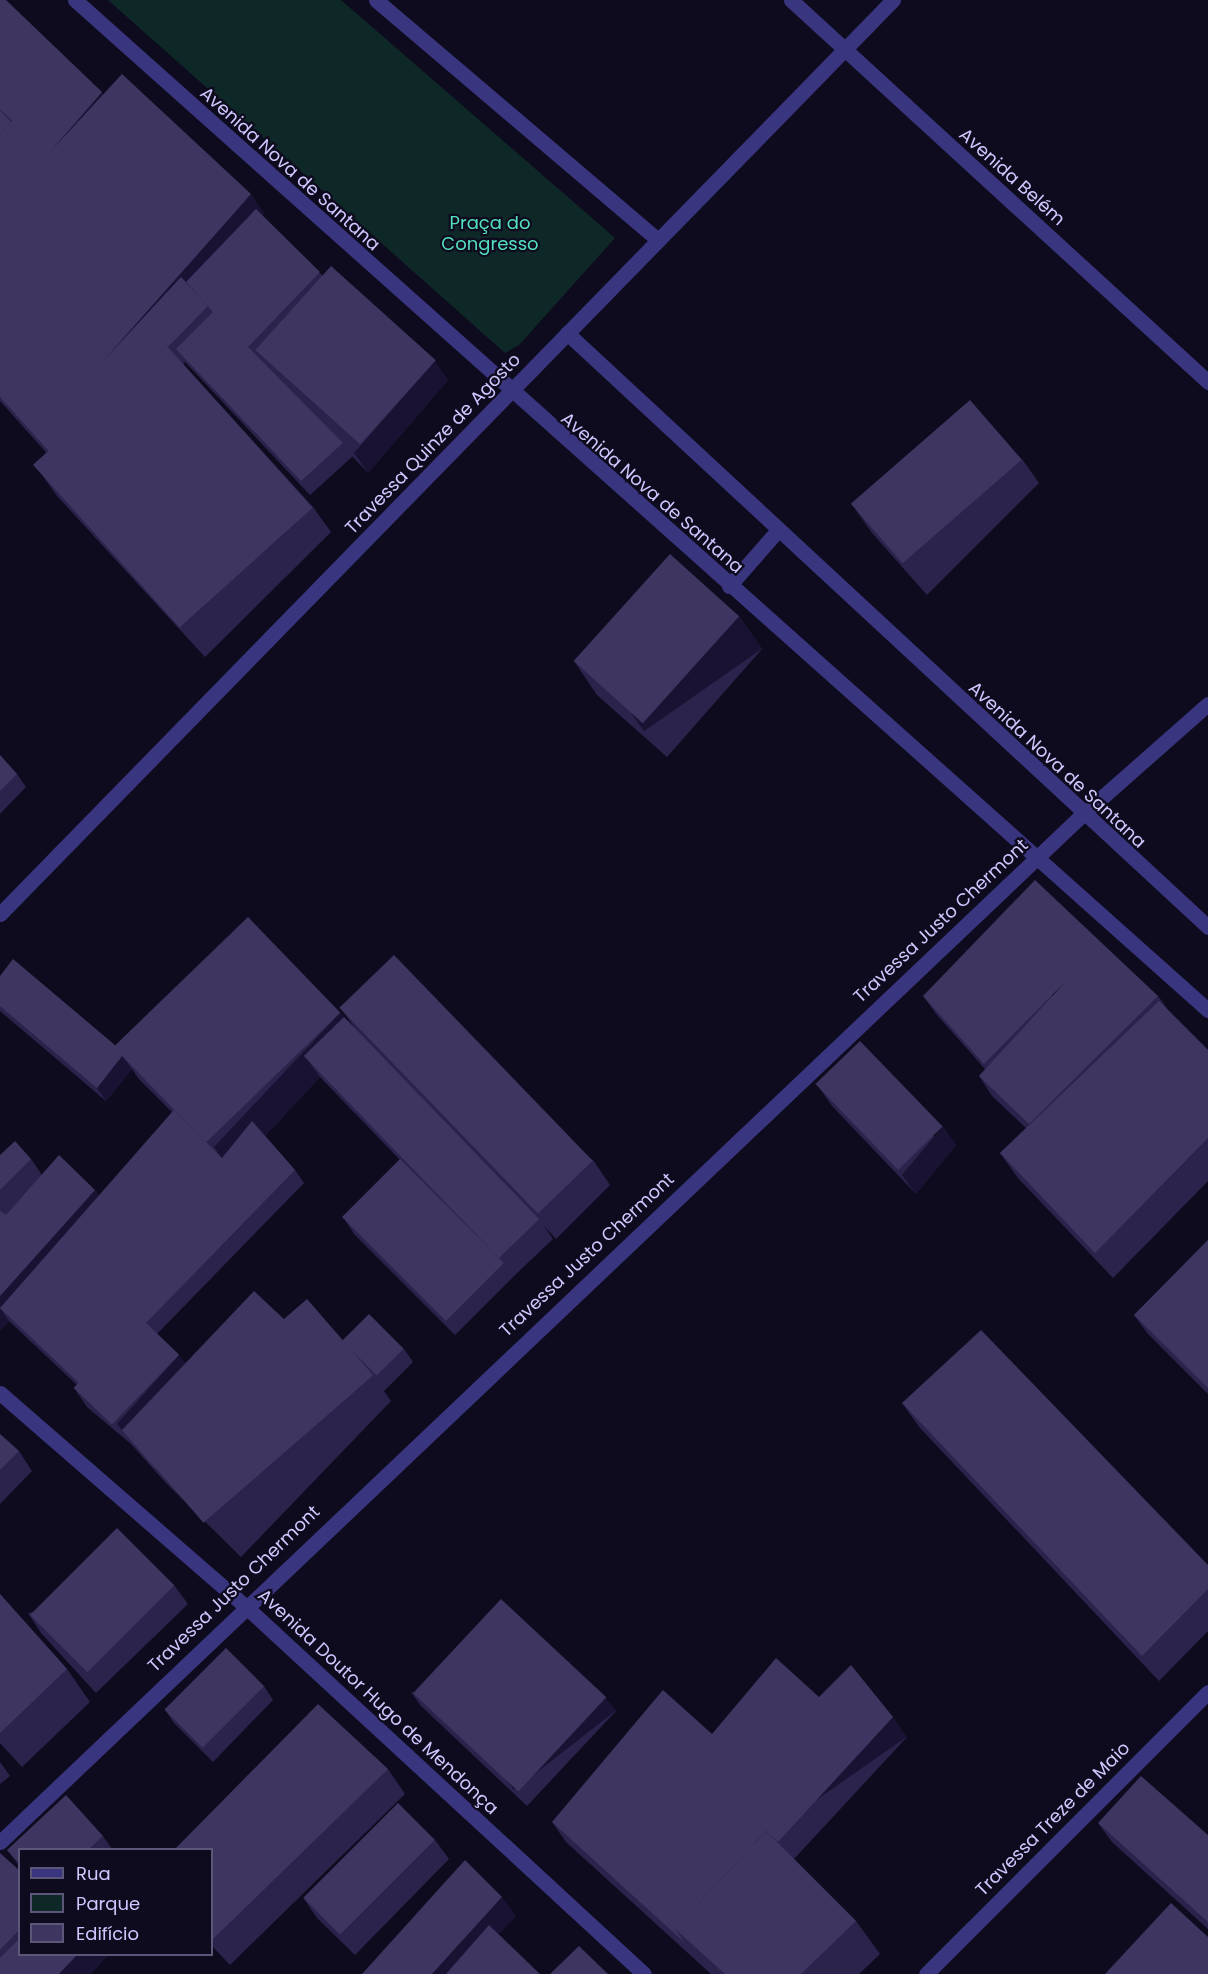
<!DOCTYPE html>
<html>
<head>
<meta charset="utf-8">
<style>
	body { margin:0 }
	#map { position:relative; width:1208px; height:1974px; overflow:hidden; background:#0f0b1e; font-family:Poppins,sans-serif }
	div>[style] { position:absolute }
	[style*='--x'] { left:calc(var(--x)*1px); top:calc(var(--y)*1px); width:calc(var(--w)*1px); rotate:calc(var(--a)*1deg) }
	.green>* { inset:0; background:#0e2827 }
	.minor>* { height:15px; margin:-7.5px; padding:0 7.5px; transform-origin:7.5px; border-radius:7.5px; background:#39357e }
	.wall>* { inset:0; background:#2c234c }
	.shaded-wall>* { inset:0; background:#191232; transform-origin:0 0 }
	.building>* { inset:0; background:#3e3560; transform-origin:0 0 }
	span { translate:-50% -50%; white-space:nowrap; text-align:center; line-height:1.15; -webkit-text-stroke:4.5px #0f0b1e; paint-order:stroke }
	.street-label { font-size:18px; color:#cfc8ff }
	.park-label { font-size:18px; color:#53e0bf }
	.legend { position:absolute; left:18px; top:1848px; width:195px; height:108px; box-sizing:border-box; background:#0f0b1e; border:2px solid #5c5778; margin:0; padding:8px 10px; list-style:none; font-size:18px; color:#cfc8ff }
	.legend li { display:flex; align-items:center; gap:12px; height:30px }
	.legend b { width:30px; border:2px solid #5c5778 }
</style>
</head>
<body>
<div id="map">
	<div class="green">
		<div style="clip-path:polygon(108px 0,341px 0,615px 238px,519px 345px,505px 353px)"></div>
	</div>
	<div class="minor">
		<div style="--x:75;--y:0;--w:1518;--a:41.72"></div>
		<div style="--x:376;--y:0;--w:367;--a:40.4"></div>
		<div style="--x:791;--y:0;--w:566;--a:42.49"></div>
		<div style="--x:567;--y:333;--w:874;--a:42.82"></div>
		<div style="--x:729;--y:586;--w:74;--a:-48.8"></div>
		<div style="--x:0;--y:914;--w:1278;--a:-45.67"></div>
		<div style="--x:0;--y:1393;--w:323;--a:41"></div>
		<div style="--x:244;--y:1605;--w:544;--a:42.69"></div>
		<div style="--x:0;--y:1842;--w:1492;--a:-43.51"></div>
		<div style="--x:1082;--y:815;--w:168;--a:-41.4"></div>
		<div style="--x:926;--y:1974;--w:399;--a:-45"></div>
	</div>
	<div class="wall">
		<div style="clip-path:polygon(0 0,103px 95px,264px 213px,262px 216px,322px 275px,448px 380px,368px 473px,351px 455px,352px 457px,310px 495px,185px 362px,183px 364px,313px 507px,331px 532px,205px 657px,57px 496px,40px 472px,52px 459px,0 401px)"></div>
		<div style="clip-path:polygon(1022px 459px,1039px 483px,927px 595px,872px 533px,855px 509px)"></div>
		<div style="clip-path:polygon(739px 616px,762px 649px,667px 757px,597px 695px,574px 661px)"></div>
		<div style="clip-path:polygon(0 755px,17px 774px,26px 787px,0 814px)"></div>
		<div style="clip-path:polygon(0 976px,122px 1051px,344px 1017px,354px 1027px,342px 1010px,593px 1160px,610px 1185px,556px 1239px,543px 1225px,553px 1239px,514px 1276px,455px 1335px,354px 1234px,345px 1220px,402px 1162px,320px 1077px,265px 1136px,295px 1170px,304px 1183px,157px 1334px,185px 1363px,286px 1321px,344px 1342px,404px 1349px,413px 1362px,384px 1391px,391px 1401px,241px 1557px,167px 1484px,131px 1444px,87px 1407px,74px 1388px,77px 1385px,9px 1321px,0 1330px,0 1155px,31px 1159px,42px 1175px,95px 1190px,99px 1196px,172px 1112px,138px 1078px,132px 1069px,106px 1101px,0 1011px)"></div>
		<div style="clip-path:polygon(923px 996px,1158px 996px,1169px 1011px,1208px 1050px,1208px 1181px,1113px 1278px,1018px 1178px,1000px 1153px,1026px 1128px,992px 1096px,979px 1076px,985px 1069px,937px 1015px)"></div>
		<div style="clip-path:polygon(818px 1086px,956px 1145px,916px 1194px,832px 1106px)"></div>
		<div style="clip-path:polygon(1208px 1240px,1208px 1394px,1148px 1334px,1134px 1315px)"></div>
		<div style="clip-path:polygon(902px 1403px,1208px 1565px,1208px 1631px,1159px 1681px,920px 1428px)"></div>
		<div style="clip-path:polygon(0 1434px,19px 1451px,32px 1471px,0 1504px)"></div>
		<div style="clip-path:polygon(174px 1585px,188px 1604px,96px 1693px,41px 1633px,28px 1613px)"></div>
		<div style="clip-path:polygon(0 1594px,67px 1669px,90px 1702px,22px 1767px,0 1743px)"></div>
		<div style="clip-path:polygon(264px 1686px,273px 1700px,213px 1762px,174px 1723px,165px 1710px)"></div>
		<div style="clip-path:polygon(411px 1692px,616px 1711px,527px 1806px,420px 1705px)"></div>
		<div style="clip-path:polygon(819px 1697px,907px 1737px,794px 1859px,856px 1921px,880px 1954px,859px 1974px,711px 1974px,566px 1842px,552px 1822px,712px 1734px)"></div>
		<div style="clip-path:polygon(0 1762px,10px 1776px,0 1784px)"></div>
		<div style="clip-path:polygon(388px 1769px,405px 1794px,230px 1965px,212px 1946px,212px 1850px)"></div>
		<div style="clip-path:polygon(1098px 1823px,1208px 1835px,1208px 1929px,1112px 1842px)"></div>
		<div style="clip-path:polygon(103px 1836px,112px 1849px,111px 1850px,20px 1850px,20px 1867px,7px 1850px)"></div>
		<div style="clip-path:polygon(435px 1840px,449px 1859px,355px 1955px,317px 1918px,304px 1899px)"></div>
		<div style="clip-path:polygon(0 1854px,20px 1871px,20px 1954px,0 1974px)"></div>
	</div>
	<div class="shaded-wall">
		<div style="clip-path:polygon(102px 92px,115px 112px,50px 152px)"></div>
		<div style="clip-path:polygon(251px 194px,264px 213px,194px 292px,103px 361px)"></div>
		<div style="clip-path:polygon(435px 361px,448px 380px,368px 473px,354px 453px)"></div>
		<div style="left:739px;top:616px;width:40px;height:144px;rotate:55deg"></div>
		<div style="clip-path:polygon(341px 1012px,358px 1036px,307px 1059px,320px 1077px,231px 1172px,214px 1147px)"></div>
		<div style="clip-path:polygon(122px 1056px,132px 1069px,106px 1101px,97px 1088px)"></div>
		<div style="clip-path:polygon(943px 1126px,956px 1145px,916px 1194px,902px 1175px)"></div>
		<div style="clip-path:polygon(95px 1190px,109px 1209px,0 1308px,0 1296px)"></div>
		<div style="clip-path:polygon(0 1308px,9px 1321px,0 1330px)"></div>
		<div style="clip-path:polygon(179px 1355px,193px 1374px,122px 1430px,117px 1424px)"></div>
		<div style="left:606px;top:1698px;width:16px;height:129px;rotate:52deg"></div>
		<div style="left:893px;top:1717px;width:24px;height:304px;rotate:55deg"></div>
		<div style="clip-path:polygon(502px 1897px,516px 1916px,463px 1974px,432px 1974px)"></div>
		<div style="clip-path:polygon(78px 1954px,109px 1954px,91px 1974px,59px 1974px)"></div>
	</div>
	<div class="building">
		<div style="clip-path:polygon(0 0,6px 0,102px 92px,50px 152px,122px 74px,251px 194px,103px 361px,181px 277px,208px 306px,168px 347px,166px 345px,54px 457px,0 397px,0 135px,12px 121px,0 109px)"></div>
		<div style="clip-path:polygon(0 110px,11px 122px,0 135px)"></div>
		<div style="clip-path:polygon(256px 209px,320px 272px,248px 347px,343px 443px,301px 481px,176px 349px,213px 312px,208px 306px,186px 282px)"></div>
		<div style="left:331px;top:266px;width:141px;height:113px;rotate:42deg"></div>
		<div style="left:166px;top:345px;width:219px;height:179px;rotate:48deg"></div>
		<div style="left:970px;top:400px;width:79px;height:158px;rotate:49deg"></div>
		<div style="left:670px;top:554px;width:93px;height:144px;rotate:42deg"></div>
		<div style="clip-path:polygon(0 755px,17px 774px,0 791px)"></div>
		<div style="clip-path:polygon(1035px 880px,1158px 996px,1029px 1124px,979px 1076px,1067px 980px,984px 1064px,923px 996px)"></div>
		<div style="left:248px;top:917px;width:133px;height:187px;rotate:46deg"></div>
		<div style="left:394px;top:955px;width:286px;height:76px;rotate:46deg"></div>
		<div style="clip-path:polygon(13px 959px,122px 1051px,120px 1053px,122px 1056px,97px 1088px,0 1006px,0 976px)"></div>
		<div style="clip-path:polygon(1159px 1001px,1208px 1050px,1208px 1138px,1095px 1253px,1000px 1153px)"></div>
		<div style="left:344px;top:1017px;width:281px;height:56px;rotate:46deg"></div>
		<div style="left:860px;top:1041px;width:119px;height:62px;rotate:46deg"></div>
		<div style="clip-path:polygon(174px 1110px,222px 1158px,252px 1121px,295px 1170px,146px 1323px,141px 1318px,79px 1383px,0 1308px)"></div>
		<div style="clip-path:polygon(15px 1141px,31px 1159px,0 1190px,0 1155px)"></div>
		<div style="clip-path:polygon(59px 1155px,95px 1190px,0 1296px,0 1211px,6px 1215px)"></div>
		<div style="left:400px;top:1159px;width:147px;height:82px;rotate:45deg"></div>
		<div style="clip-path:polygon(1208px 1240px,1208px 1388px,1134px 1315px)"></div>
		<div style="clip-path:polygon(254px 1291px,286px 1321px,149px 1459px,157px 1471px,122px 1430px)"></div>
		<div style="left:307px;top:1299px;width:101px;height:225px;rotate:49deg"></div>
		<div style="left:369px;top:1314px;width:49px;height:38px;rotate:45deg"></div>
		<div style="left:141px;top:1318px;width:53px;height:97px;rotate:44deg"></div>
		<div style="clip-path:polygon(981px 1330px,1208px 1565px,1208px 1589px,1142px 1656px,902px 1403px)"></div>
		<div style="clip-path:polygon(0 1434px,19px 1451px,0 1470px)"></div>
		<div style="left:117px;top:1528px;width:81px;height:123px;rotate:45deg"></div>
		<div style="clip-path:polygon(0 1594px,67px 1669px,0 1733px)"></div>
		<div style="left:501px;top:1599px;width:144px;height:129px;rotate:43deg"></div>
		<div style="left:226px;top:1648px;width:54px;height:87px;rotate:45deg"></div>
		<div style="clip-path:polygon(776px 1658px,819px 1697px,851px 1665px,893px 1717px,778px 1842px,766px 1831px,675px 1929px,685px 1943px,552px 1822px,663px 1690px,712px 1734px)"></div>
		<div style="clip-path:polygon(318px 1704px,388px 1769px,212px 1940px,212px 1850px,174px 1850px)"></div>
		<div style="clip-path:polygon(1141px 1776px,1208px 1835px,1208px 1922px,1098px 1823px)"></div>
		<div style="clip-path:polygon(66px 1795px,103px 1836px,88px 1850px,20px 1850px,20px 1864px,7px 1850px)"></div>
		<div style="left:398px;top:1803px;width:52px;height:134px;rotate:45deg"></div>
		<div style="clip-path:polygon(766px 1831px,856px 1921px,801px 1974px,725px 1974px,675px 1929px)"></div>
		<div style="clip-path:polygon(0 1853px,20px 1871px,20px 1929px,0 1950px)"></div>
		<div style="clip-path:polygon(465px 1860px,502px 1897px,432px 1974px,362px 1974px)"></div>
		<div style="clip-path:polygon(1171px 1903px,1208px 1937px,1208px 1974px,1105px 1974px)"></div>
		<div style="clip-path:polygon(489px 1925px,540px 1974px,446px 1974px)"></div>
		<div style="clip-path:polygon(20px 1938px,20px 1954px,78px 1954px,59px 1974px,0 1974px,0 1958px)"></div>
		<div style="clip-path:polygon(579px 1946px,608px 1974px,550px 1974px)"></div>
	</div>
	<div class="street-label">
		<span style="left:290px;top:169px;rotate:42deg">Avenida Nova de Santana</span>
		<span style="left:1012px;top:177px;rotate:42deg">Avenida Belém</span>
		<span style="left:433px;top:444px;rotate:-46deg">Travessa Quinze de Agosto</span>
		<span style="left:652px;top:493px;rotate:41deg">Avenida Nova de Santana</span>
		<span style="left:1057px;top:765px;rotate:43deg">Avenida Nova de Santana</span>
		<span style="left:941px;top:921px;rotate:-43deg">Travessa Justo Chermont</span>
		<span style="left:587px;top:1255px;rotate:-43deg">Travessa Justo Chermont</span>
		<span style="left:234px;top:1589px;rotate:-44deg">Travessa Justo Chermont</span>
		<span style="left:378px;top:1702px;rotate:43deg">Avenida Doutor Hugo de Mendonça</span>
		<span style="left:1053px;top:1819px;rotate:-45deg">Travessa Treze de Maio</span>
	</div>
	<div class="park-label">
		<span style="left:490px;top:234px">Praça do<br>Congresso</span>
	</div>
	<ul class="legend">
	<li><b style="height:8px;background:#39357e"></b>Rua</li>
	<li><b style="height:16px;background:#0e2827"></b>Parque</li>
	<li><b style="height:16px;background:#3e3560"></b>Edifício</li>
	</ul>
</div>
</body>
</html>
